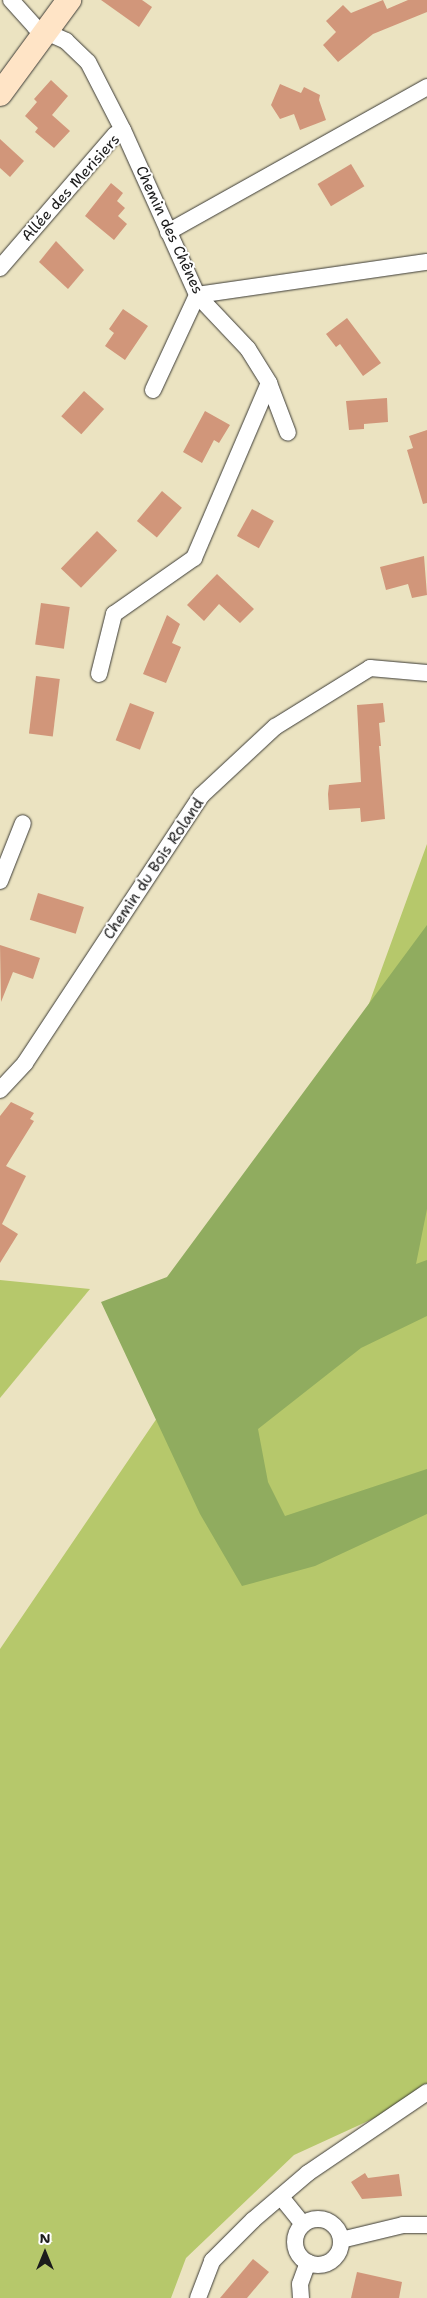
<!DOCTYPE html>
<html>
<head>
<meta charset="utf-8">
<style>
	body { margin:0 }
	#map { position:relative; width:427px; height:2298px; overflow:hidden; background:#ebe3c1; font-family:"Shantell Sans",sans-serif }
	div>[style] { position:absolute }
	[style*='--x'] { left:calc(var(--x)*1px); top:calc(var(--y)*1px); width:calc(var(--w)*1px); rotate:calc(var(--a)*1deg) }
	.green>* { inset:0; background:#b6c86b }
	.forest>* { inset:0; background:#90ac5f }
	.building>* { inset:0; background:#d1967a; transform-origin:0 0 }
	.roads { filter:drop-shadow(0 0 1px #3b3a35) drop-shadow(0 0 1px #3b3a35) }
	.street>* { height:16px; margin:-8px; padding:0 8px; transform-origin:8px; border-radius:8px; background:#fff }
	.street>.ring { margin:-8px; padding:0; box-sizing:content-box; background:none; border:16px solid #fff; border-radius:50% }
	.secondary>* { height:24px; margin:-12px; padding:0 12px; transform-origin:12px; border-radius:12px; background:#ffe4c6 }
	span { translate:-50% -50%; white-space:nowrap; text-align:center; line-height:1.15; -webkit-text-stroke:4px #fff; paint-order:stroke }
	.street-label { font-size:15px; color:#1c1c1c }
	.north { position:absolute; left:20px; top:2228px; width:50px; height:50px; -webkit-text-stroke:4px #fff; paint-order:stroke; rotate:0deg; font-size:14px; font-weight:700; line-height:20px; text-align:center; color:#1c1c1c }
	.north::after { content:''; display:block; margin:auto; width:18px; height:22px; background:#1c1c1c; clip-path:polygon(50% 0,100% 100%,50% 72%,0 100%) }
</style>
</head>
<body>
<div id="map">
	<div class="green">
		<div style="clip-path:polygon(427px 844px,427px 2094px,294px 2155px,186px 2258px,171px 2298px,0 2298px,0 1649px,289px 1224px)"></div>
		<div style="clip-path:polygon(0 1280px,90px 1289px,0 1398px)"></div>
	</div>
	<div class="forest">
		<div style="clip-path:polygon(427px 925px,427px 1209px,416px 1264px,427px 1260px,427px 1316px,361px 1348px,258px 1429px,268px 1482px,285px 1516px,427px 1469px,427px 1514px,315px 1566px,242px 1586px,200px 1514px,101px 1302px,167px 1277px)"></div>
	</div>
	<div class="building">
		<div style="clip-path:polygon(101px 0,142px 0,152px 7px,139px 27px)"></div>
		<div style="clip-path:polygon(383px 0,387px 9px,408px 0,427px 0,427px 12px,373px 34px,338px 62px,323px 45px,336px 32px,326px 21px,343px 5px,351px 13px)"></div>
		<div style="clip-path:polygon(51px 80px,68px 96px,52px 115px,70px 131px,54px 148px,35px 132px,38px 128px,25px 116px,37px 102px,34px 99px)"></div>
		<div style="clip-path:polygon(280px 84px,301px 93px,304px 87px,320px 95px,319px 100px,326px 120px,300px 130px,294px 114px,280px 119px,271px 105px)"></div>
		<div style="clip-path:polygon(0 139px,24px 161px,10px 177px,0 168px)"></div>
		<div style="left:351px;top:164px;width:26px;height:39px;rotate:59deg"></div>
		<div style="clip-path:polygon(111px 183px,123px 193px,117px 201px,125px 208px,118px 216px,127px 224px,114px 240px,85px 216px)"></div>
		<div style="clip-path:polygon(56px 241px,84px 270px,68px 289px,39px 262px)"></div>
		<div style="clip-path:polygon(123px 309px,148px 326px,125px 360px,105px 346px,114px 333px,109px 329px)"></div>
		<div style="clip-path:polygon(347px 318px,381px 363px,363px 376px,340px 344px,336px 347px,326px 334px)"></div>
		<div style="left:84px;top:391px;width:27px;height:34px;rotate:42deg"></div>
		<div style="clip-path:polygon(387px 398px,388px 422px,364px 424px,364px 429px,349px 430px,346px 401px)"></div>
		<div style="clip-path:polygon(205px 411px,230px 425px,219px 443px,214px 440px,202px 463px,183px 452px)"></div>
		<div style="clip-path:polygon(427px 430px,427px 503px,423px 504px,407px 450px,413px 448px,409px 436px)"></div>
		<div style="left:162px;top:491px;width:26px;height:39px;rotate:40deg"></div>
		<div style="left:252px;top:509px;width:25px;height:31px;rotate:29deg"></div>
		<div style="left:97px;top:531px;width:28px;height:52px;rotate:44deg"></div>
		<div style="clip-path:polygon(424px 556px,427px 595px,412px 598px,408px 584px,386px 590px,380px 567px)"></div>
		<div style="clip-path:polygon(217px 574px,254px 609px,240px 623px,219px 604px,204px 621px,187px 605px)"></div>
		<div style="left:41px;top:603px;width:29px;height:42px;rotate:8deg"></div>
		<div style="clip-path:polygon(167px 615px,180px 624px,172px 643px,181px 647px,166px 683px,143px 674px)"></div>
		<div style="left:36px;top:676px;width:24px;height:58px;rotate:7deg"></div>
		<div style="left:130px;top:703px;width:26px;height:40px;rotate:21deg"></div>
		<div style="clip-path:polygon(383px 703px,385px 722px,379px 723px,381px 746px,379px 746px,385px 819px,361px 822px,360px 808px,329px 810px,328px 794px,329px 785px,361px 782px,357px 705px)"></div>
		<div style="left:38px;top:893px;width:48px;height:28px;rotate:17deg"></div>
		<div style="clip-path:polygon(0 945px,40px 958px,33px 979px,13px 972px,1px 1002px)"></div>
		<div style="clip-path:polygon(11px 1102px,34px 1113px,30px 1119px,34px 1121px,6px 1166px,26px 1176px,2px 1224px,18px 1234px,0 1263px,0 1116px)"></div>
		<div style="clip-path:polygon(365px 2173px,368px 2178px,399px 2174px,402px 2196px,362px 2199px,351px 2182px)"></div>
		<div style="clip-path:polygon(253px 2259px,269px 2272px,247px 2298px,220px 2298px)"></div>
		<div style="clip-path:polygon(357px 2272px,402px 2282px,399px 2298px,351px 2298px)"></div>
	</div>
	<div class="roads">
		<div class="street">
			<div style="--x:11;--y:0;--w:36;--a:48"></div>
			<div style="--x:35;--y:27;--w:34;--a:24"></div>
			<div style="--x:66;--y:41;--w:30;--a:44"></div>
			<div style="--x:88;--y:62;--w:76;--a:62.8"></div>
			<div style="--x:123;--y:130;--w:181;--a:65.8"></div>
			<div style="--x:197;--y:295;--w:74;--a:46.6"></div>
			<div style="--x:248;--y:349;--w:40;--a:58"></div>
			<div style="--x:269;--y:383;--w:53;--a:69.2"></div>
			<div style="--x:168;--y:232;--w:297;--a:-29.2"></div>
			<div style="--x:0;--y:268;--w:176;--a:-49.2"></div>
			<div style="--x:115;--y:135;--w:9;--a:-32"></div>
			<div style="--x:153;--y:390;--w:105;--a:-65.1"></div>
			<div style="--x:197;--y:295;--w:232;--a:-8.2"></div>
			<div style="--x:99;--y:674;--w:62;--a:-76"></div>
			<div style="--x:114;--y:614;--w:98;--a:-35"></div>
			<div style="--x:194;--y:558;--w:190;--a:-66.8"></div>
			<div style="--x:0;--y:881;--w:62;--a:-68.4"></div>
			<div style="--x:0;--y:1090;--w:37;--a:-47"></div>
			<div style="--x:25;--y:1063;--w:321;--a:-56.6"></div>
			<div style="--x:202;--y:795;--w:100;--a:-43"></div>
			<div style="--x:275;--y:727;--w:112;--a:-31.8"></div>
			<div style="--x:370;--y:668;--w:57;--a:5"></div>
			<div style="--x:281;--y:2197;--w:35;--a:51"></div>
			<div class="ring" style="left:295px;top:2219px;width:30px;height:30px"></div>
			<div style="--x:341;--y:2240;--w:64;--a:-13.6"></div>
			<div style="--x:403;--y:2225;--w:24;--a:0"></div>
			<div style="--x:198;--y:2298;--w:40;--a:-69"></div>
			<div style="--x:212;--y:2261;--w:58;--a:-45"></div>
			<div style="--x:253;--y:2220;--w:72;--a:-40.5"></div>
			<div style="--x:308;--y:2173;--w:144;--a:-34.2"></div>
			<div style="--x:301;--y:2298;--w:14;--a:-94"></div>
			<div style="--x:300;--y:2284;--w:23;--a:-70"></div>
		</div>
		<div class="secondary">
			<div style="--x:0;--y:94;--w:117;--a:-53.7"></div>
		</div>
	</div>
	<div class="street-label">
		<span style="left:71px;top:188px;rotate:-48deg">Allée des Merisiers</span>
		<span style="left:169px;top:230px;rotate:65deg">Chemin des Chênes</span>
		<span style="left:154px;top:869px;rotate:-56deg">Chemin du Bois Roland</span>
	</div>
	<div class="north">N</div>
</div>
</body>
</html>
